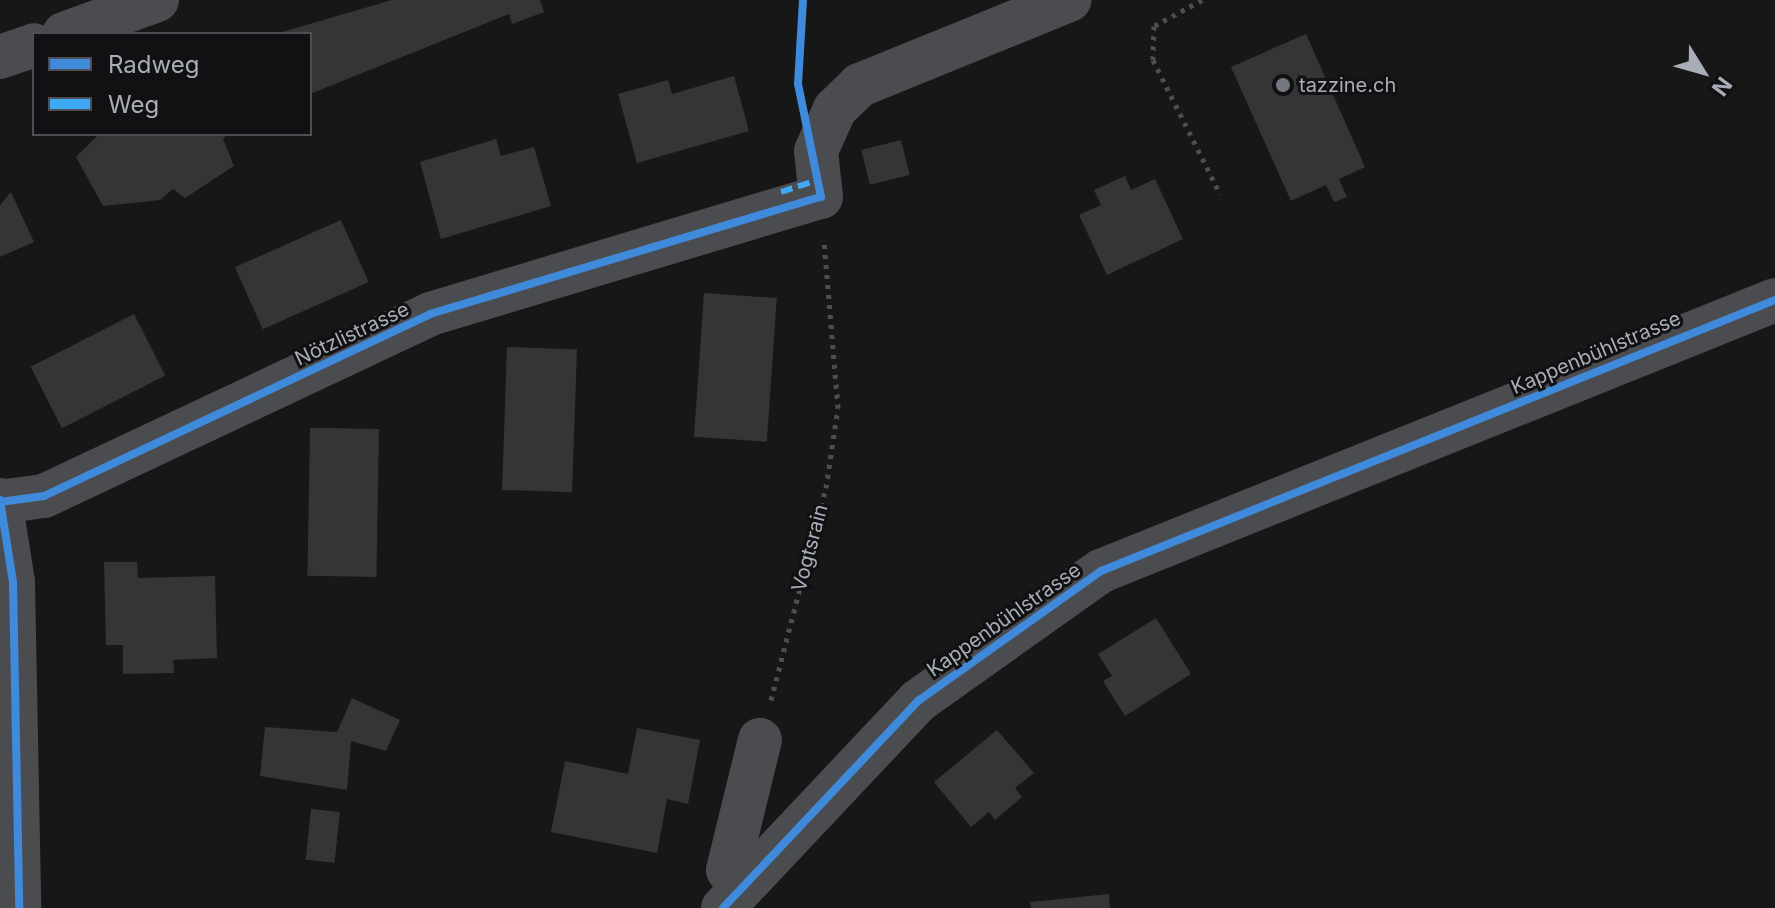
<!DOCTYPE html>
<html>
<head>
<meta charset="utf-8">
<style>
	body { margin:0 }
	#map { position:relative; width:1775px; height:908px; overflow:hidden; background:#171717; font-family:Inter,sans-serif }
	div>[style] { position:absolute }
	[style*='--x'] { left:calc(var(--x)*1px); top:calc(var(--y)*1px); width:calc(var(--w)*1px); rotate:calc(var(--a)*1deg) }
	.building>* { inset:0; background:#353536; transform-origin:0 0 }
	.path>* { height:5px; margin-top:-2.5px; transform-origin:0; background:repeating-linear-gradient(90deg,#4d4e52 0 4px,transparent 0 10px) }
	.minor>* { height:44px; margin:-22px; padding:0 22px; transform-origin:22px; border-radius:22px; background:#4b4c50 }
	.quiet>* { height:6px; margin-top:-3px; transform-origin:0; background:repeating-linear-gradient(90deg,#3fa9f5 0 12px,transparent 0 18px) }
	.cycleway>* { height:8px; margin:-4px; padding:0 4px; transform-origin:4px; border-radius:4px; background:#408adc }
	.dots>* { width:22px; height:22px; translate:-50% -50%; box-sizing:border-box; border:4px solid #111113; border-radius:50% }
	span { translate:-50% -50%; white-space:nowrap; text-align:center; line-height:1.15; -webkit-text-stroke:6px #111113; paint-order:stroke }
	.poi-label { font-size:20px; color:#a8adb8 }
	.left { translate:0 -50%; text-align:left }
	.street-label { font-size:20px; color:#a8adb8 }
	.legend { position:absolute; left:32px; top:32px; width:280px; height:104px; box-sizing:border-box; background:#111113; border:2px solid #4d4f55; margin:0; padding:10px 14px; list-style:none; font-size:24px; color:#a8adb8 }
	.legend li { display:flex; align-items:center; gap:16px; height:40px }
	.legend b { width:40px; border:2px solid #4d4f55 }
	.north { position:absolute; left:1663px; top:32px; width:80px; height:80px; -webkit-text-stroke:6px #111113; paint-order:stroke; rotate:127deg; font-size:22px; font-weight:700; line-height:32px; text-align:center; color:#a8adb8 }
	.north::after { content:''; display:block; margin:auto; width:28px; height:36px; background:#a8adb8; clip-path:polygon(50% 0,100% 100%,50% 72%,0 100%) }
</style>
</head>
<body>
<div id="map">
	<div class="building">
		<div style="clip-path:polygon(392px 0,540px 0,544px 12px,512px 24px,509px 14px,310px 94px,310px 34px,275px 34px)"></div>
		<div style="clip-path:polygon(1306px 34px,1365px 167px,1339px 179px,1347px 197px,1334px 202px,1326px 185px,1291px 201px,1231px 67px)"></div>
		<div style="clip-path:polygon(734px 76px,749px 131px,637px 163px,618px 94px,668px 80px,672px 94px)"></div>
		<div style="clip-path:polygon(99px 134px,228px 134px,223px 139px,234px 166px,185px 198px,173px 189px,160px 200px,103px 206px,76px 157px)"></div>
		<div style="clip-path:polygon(496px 139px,501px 156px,534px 147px,551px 206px,441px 239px,420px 162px)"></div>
		<div style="left:901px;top:140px;width:36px;height:41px;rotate:76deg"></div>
		<div style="clip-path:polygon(1125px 176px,1131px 190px,1155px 179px,1183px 239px,1107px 275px,1079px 215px,1101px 205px,1094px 190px)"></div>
		<div style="clip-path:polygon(11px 192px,34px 242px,0 257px,0 205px)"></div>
		<div style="left:341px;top:220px;width:68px;height:116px;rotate:66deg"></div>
		<div style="left:704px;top:293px;width:73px;height:144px;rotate:4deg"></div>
		<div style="left:134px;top:314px;width:69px;height:116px;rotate:63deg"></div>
		<div style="left:507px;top:347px;width:70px;height:143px;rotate:2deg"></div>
		<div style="left:379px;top:429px;width:148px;height:69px;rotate:91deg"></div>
		<div style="clip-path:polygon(104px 562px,137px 562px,138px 578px,215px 576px,217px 658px,173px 660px,174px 673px,123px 674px,123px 645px,106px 645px)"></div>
		<div style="clip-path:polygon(1156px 618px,1191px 674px,1125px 716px,1103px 681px,1112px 676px,1098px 654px)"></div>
		<div style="clip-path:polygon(352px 698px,400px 720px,386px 751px,351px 741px,347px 790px,260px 776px,265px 727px,337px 732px)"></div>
		<div style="clip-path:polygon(637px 728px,700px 740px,688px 804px,667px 799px,657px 853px,551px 832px,565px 761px,628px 774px)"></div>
		<div style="clip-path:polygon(997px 730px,1034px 773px,1015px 788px,1022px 797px,995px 820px,989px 812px,971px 827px,934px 782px)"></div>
		<div style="left:311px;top:809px;width:29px;height:51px;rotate:6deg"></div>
		<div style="clip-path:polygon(1109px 894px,1110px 908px,1031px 908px,1030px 902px)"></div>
	</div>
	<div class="path">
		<div style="--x:1202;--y:0;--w:55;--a:151.6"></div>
		<div style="--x:1154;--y:26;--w:34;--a:92"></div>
		<div style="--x:1153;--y:60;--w:150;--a:63.4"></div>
		<div style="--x:798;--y:83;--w:83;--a:-86.6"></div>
		<div style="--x:771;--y:700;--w:219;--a:-75.5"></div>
		<div style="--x:826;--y:488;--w:81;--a:-81.5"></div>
		<div style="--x:838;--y:408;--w:167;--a:-94.8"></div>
	</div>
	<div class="minor">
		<div style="--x:64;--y:34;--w:99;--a:-20.1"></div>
		<div style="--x:0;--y:57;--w:36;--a:-19"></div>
		<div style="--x:0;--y:500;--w:83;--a:81"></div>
		<div style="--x:13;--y:582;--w:326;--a:88.9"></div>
		<div style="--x:0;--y:502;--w:44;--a:-7.8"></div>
		<div style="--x:44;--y:496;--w:427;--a:-25.2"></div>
		<div style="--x:430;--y:314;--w:408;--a:-16.7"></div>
		<div style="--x:821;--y:197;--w:46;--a:-96.2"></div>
		<div style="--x:816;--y:151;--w:46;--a:-65.7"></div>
		<div style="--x:835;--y:109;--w:35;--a:-44"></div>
		<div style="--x:860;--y:85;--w:226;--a:-22.1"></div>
		<div style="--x:741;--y:888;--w:22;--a:-126"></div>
		<div style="--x:728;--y:870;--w:134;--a:-76.2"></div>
		<div style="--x:723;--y:908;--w:284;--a:-46.7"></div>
		<div style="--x:918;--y:701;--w:224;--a:-35.4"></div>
		<div style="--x:1101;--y:571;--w:726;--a:-21.9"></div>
	</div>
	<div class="quiet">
		<div style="--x:781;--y:192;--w:39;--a:-18"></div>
	</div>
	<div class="cycleway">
		<div style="--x:0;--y:500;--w:83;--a:81"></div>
		<div style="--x:13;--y:582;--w:326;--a:88.9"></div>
		<div style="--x:0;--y:502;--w:44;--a:-7.8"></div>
		<div style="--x:44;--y:496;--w:427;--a:-25.2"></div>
		<div style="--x:430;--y:314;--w:408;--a:-16.7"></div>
		<div style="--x:821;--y:197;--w:115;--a:-101.5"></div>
		<div style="--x:798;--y:84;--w:84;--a:-86.6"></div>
		<div style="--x:723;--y:908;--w:284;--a:-46.7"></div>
		<div style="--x:918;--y:701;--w:224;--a:-35.4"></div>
		<div style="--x:1101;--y:571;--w:726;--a:-21.9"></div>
	</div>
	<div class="dots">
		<div style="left:1283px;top:85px;background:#757880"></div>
	</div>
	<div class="poi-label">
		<span class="left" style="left:1299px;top:85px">tazzine.ch</span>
	</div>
	<div class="street-label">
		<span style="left:352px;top:334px;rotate:-25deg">Nötzlistrasse</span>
		<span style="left:1596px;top:353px;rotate:-23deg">Kappenbühlstrasse</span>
		<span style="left:810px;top:548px;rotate:-75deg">Vogtsrain</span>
		<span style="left:1004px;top:620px;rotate:-35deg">Kappenbühlstrasse</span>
	</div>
	<ul class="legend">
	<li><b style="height:10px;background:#408adc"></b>Radweg</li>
	<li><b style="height:10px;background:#3fa9f5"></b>Weg</li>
	</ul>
	<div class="north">N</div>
</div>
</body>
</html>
